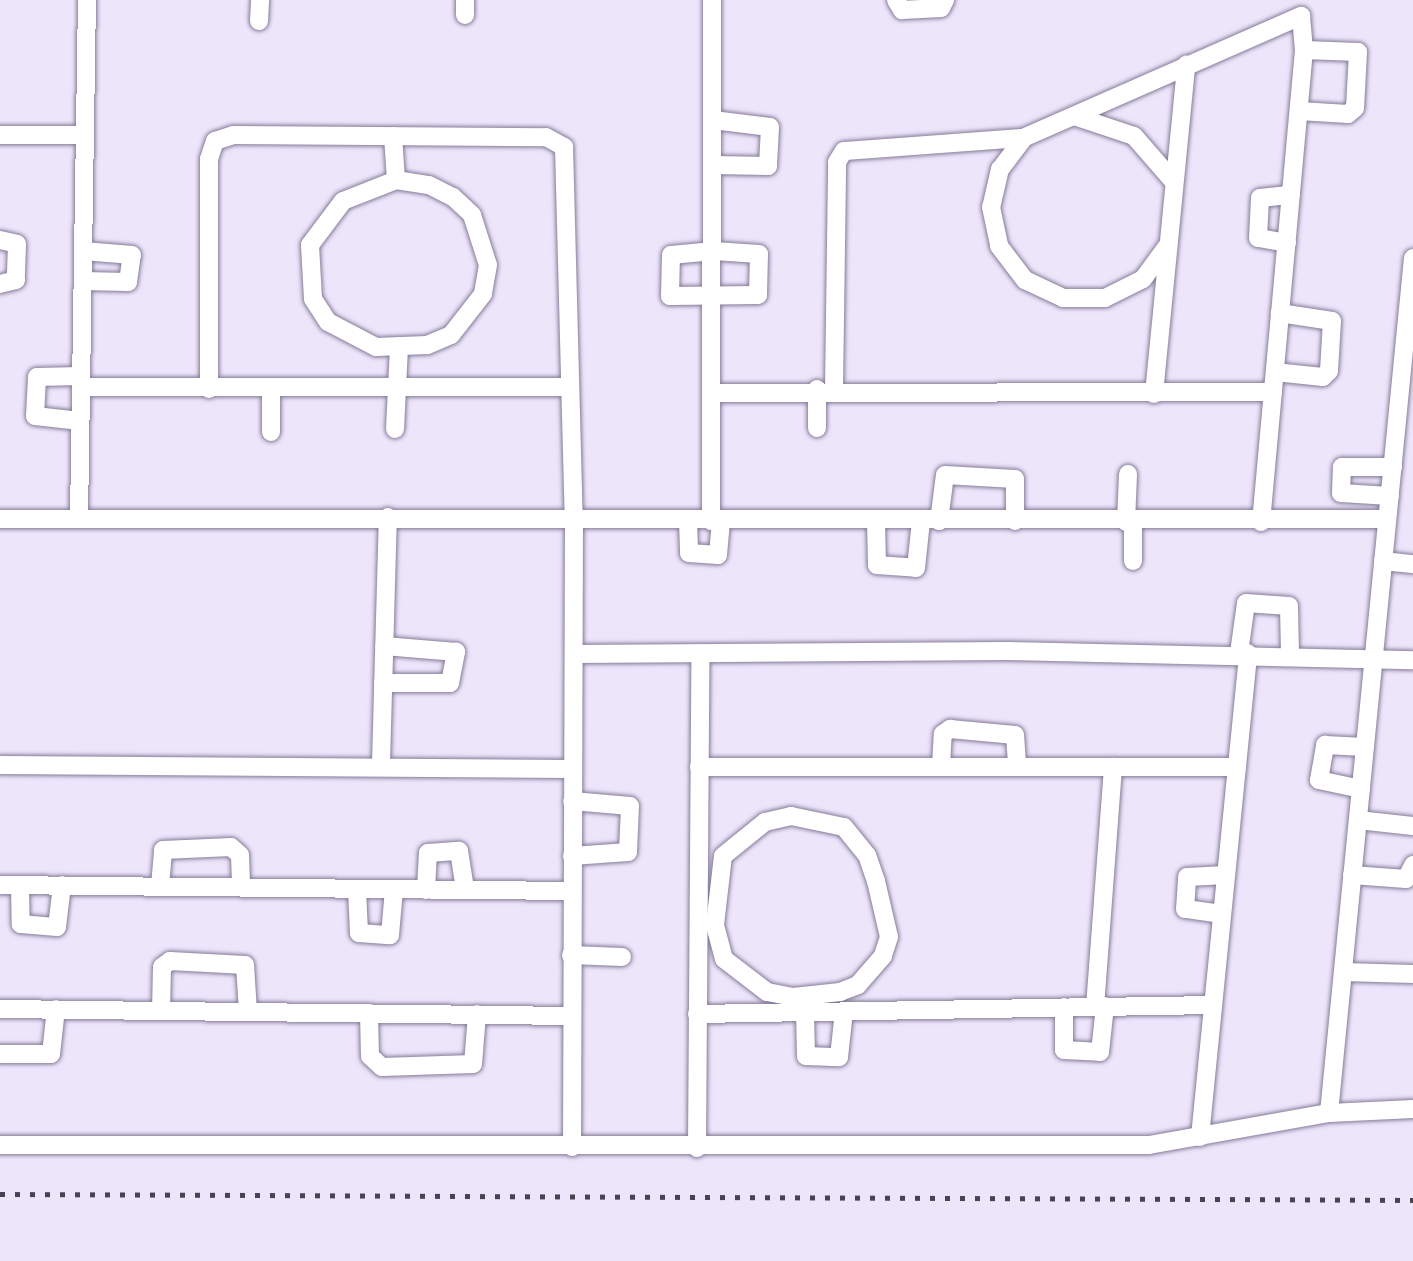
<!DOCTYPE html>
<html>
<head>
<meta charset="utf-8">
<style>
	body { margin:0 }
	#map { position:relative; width:1413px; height:1261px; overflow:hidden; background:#ede6fb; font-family:"Fira Sans Condensed",sans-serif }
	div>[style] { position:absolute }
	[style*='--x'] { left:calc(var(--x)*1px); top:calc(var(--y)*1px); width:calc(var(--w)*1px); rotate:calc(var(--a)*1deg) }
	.roads { filter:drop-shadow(0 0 2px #857b99) drop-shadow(0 0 2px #857b99) }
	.minor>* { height:18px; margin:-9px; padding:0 9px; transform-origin:9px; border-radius:9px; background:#fff }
	.rail>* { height:5px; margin-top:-2.5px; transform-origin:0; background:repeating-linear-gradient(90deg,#484351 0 5px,transparent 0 15px) }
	span { translate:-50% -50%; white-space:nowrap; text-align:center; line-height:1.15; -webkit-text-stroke:8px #f8f6fd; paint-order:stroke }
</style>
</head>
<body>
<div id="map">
	<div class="roads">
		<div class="minor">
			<div style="--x:465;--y:0;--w:15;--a:90"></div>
			<div style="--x:896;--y:0;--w:12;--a:59"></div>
			<div style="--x:902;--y:10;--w:39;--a:-3"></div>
			<div style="--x:941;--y:8;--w:9;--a:-63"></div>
			<div style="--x:259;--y:21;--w:21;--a:-87"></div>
			<div style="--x:1299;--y:111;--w:49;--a:3.5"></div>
			<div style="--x:1348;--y:114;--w:9;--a:-41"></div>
			<div style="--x:1355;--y:108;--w:56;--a:-86.9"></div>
			<div style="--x:1358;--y:52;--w:54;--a:-177.9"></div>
			<div style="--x:1077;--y:117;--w:60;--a:18.4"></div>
			<div style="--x:1134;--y:136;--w:61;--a:49"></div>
			<div style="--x:713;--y:120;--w:57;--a:7"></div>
			<div style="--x:770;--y:127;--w:39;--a:93"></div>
			<div style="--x:768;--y:166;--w:54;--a:-178.9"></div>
			<div style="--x:0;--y:135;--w:85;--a:0"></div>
			<div style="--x:393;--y:136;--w:44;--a:86.1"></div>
			<div style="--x:1023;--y:139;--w:38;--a:127"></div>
			<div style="--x:1000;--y:169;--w:39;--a:103"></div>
			<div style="--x:991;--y:207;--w:40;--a:78"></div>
			<div style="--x:999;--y:246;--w:43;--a:52.6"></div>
			<div style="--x:1025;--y:280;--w:42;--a:25.3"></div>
			<div style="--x:1063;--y:298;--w:42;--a:0"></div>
			<div style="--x:1105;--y:298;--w:42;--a:-26.6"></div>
			<div style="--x:1143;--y:279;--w:42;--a:-53.7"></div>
			<div style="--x:396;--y:180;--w:33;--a:9"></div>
			<div style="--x:429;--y:185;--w:27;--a:27"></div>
			<div style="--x:453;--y:197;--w:26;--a:43"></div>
			<div style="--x:472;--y:215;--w:52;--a:72.3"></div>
			<div style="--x:488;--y:265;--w:29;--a:100"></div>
			<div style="--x:483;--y:294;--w:52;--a:128"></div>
			<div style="--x:451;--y:335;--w:26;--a:157"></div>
			<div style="--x:427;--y:345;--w:51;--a:177.8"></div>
			<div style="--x:376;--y:347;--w:54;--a:-152.5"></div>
			<div style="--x:328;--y:322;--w:27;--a:-123"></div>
			<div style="--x:313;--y:299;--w:54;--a:-93.2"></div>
			<div style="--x:310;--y:245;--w:55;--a:-53.1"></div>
			<div style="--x:343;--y:201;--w:57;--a:-21.6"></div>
			<div style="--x:0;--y:240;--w:17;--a:13"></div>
			<div style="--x:17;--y:244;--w:36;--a:92"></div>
			<div style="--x:16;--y:280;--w:16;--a:166"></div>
			<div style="--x:1287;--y:243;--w:29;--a:-170"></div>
			<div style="--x:1258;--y:238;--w:40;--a:-87.1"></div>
			<div style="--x:1260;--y:198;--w:31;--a:-6"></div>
			<div style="--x:714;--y:251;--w:45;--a:3.8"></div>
			<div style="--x:759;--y:254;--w:41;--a:91.4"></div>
			<div style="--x:758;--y:295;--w:88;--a:179.3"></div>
			<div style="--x:670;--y:296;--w:41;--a:-88.6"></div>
			<div style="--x:671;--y:255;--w:43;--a:-5.3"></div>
			<div style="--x:83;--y:281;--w:45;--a:1.3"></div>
			<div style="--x:128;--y:282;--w:27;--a:-82"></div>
			<div style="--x:132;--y:255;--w:49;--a:-175.3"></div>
			<div style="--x:1275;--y:372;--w:48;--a:5.9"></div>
			<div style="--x:1323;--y:377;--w:8;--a:-45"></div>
			<div style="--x:1329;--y:371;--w:50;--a:-86.6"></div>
			<div style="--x:1332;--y:321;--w:53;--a:-171.3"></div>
			<div style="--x:81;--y:387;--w:487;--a:0"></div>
			<div style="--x:834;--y:388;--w:226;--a:-89.2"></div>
			<div style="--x:837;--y:162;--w:13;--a:-58"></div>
			<div style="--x:844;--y:151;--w:179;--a:-4.2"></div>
			<div style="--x:1023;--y:138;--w:304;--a:-23.7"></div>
			<div style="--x:1301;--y:16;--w:34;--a:85"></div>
			<div style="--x:1304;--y:50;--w:474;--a:95.2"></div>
			<div style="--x:209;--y:389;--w:230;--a:-90"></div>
			<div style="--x:209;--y:159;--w:19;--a:-72"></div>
			<div style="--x:215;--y:141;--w:19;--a:-18"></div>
			<div style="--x:233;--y:135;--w:313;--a:0.4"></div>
			<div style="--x:546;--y:137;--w:21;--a:29"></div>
			<div style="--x:564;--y:147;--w:373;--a:88.5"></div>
			<div style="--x:574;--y:520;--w:627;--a:90.18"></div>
			<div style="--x:271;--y:389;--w:43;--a:90"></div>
			<div style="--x:715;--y:393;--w:558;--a:-0.1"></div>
			<div style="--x:1154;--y:394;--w:331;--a:-84.4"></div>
			<div style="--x:80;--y:421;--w:45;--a:-173.7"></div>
			<div style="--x:35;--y:416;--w:39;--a:-87"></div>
			<div style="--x:37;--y:377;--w:44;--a:-1.3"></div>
			<div style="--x:817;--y:428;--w:39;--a:-90"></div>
			<div style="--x:395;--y:429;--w:83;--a:-87.2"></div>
			<div style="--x:1390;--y:496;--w:49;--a:-176.5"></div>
			<div style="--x:1341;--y:493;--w:26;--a:-88"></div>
			<div style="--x:1342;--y:467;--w:51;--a:0"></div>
			<div style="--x:79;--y:518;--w:518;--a:-89.12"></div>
			<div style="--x:0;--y:519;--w:1387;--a:0"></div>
			<div style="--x:688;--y:521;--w:32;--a:88"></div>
			<div style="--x:689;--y:553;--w:29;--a:4"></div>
			<div style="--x:718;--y:555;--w:34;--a:-85"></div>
			<div style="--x:711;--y:521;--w:521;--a:-89.89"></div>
			<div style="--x:876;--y:521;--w:44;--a:88.7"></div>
			<div style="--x:877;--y:565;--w:39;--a:4"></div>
			<div style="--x:916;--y:568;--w:47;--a:-83.9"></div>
			<div style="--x:939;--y:521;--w:46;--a:-82.6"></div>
			<div style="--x:945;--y:475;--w:70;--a:3.3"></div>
			<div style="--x:1015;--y:479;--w:42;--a:90"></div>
			<div style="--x:1126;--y:522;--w:48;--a:-87.6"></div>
			<div style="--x:1133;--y:561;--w:39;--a:-90"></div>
			<div style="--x:1383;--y:561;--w:30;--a:6"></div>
			<div style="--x:1239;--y:653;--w:50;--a:-82"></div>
			<div style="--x:1246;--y:603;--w:43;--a:4"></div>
			<div style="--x:1289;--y:606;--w:48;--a:88.8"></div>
			<div style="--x:575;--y:654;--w:433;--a:-0.4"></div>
			<div style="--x:1008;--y:651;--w:405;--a:1.3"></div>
			<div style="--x:383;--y:683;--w:67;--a:0"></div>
			<div style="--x:450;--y:683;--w:32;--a:-79"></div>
			<div style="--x:456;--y:652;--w:72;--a:-175.2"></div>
			<div style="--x:381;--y:763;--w:246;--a:-88.4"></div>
			<div style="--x:0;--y:765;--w:572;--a:0.4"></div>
			<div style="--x:699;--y:767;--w:538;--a:0"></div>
			<div style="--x:941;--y:767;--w:33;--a:-87"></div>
			<div style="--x:943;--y:734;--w:9;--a:-36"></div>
			<div style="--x:950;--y:729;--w:65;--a:5.3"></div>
			<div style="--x:1015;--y:735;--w:32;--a:86"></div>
			<div style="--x:1361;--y:789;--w:43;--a:-167.9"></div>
			<div style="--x:1319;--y:780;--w:36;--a:-80"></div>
			<div style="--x:1325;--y:745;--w:40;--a:2.9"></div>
			<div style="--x:791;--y:816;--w:54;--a:11.7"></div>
			<div style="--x:844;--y:827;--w:36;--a:51"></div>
			<div style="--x:867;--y:855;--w:28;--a:71"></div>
			<div style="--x:876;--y:881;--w:57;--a:76.9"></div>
			<div style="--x:889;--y:937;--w:20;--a:108"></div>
			<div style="--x:883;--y:956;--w:38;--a:131"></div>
			<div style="--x:858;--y:985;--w:19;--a:159"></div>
			<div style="--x:840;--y:992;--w:47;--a:173.9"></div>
			<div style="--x:793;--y:997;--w:26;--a:-169"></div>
			<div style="--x:767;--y:992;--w:54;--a:-142.5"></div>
			<div style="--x:724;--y:959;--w:35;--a:-105"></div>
			<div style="--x:715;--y:925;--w:69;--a:-83.4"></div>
			<div style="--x:723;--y:856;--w:54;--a:-39"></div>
			<div style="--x:765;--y:822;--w:27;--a:-13"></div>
			<div style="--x:1358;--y:820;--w:55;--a:6.2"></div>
			<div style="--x:572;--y:856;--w:56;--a:-4.1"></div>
			<div style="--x:628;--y:852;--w:46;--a:-87.5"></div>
			<div style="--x:630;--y:806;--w:58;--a:-175.1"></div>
			<div style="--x:1352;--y:875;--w:54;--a:4.2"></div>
			<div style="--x:1406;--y:879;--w:16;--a:-63"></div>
			<div style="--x:0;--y:885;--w:572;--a:0.6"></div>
			<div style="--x:20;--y:885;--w:39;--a:89"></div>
			<div style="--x:21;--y:924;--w:36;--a:5"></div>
			<div style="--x:57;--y:927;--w:42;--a:-83.2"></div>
			<div style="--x:160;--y:886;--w:36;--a:-85"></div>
			<div style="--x:163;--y:850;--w:68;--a:-2.5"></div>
			<div style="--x:231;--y:847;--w:12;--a:42"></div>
			<div style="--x:240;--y:855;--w:32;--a:88"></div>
			<div style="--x:357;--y:889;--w:44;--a:87.4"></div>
			<div style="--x:359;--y:933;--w:31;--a:4"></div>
			<div style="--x:390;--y:935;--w:46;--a:-85"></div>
			<div style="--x:426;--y:890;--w:37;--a:-87"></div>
			<div style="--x:428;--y:853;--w:31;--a:-4"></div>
			<div style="--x:459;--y:851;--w:39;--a:81"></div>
			<div style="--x:1222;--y:914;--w:37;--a:-172"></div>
			<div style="--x:1185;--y:909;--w:32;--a:-86"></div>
			<div style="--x:1187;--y:877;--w:39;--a:-3"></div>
			<div style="--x:571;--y:955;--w:51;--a:2.2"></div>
			<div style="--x:1343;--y:972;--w:70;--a:1.6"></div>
			<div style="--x:1064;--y:1007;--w:43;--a:90"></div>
			<div style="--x:1064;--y:1050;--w:36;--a:3"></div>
			<div style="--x:1100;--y:1052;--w:46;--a:-83.8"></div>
			<div style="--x:1095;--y:1007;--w:241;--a:-85.7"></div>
			<div style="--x:0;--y:1009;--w:572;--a:0.7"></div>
			<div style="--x:161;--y:1011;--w:44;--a:-88.7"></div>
			<div style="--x:162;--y:967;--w:10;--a:-37"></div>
			<div style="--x:170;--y:961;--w:75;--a:3.1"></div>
			<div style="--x:245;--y:965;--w:47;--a:86.3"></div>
			<div style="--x:805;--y:1012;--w:44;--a:88.7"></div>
			<div style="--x:806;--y:1056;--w:33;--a:2"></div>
			<div style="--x:839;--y:1057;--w:46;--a:-83.8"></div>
			<div style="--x:369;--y:1013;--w:43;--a:88.7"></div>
			<div style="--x:370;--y:1056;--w:16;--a:43"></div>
			<div style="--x:382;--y:1067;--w:91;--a:-1.9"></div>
			<div style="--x:473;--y:1064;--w:50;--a:-85.4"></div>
			<div style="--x:697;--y:1014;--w:516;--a:-1"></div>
			<div style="--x:0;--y:1054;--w:51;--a:0"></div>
			<div style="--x:51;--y:1054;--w:45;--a:-83.7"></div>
			<div style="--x:1329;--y:1113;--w:859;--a:-84.39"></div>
			<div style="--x:1200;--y:1137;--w:486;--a:-84.3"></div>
			<div style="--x:0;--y:1145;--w:1149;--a:0"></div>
			<div style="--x:1149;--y:1145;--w:183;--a:-10.1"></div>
			<div style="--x:1329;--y:1113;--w:84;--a:-2.7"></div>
			<div style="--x:697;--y:1148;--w:491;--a:-89.6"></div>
		</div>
	</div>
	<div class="rail">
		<div style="--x:0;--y:1194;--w:1413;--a:0.24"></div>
	</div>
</div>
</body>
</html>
